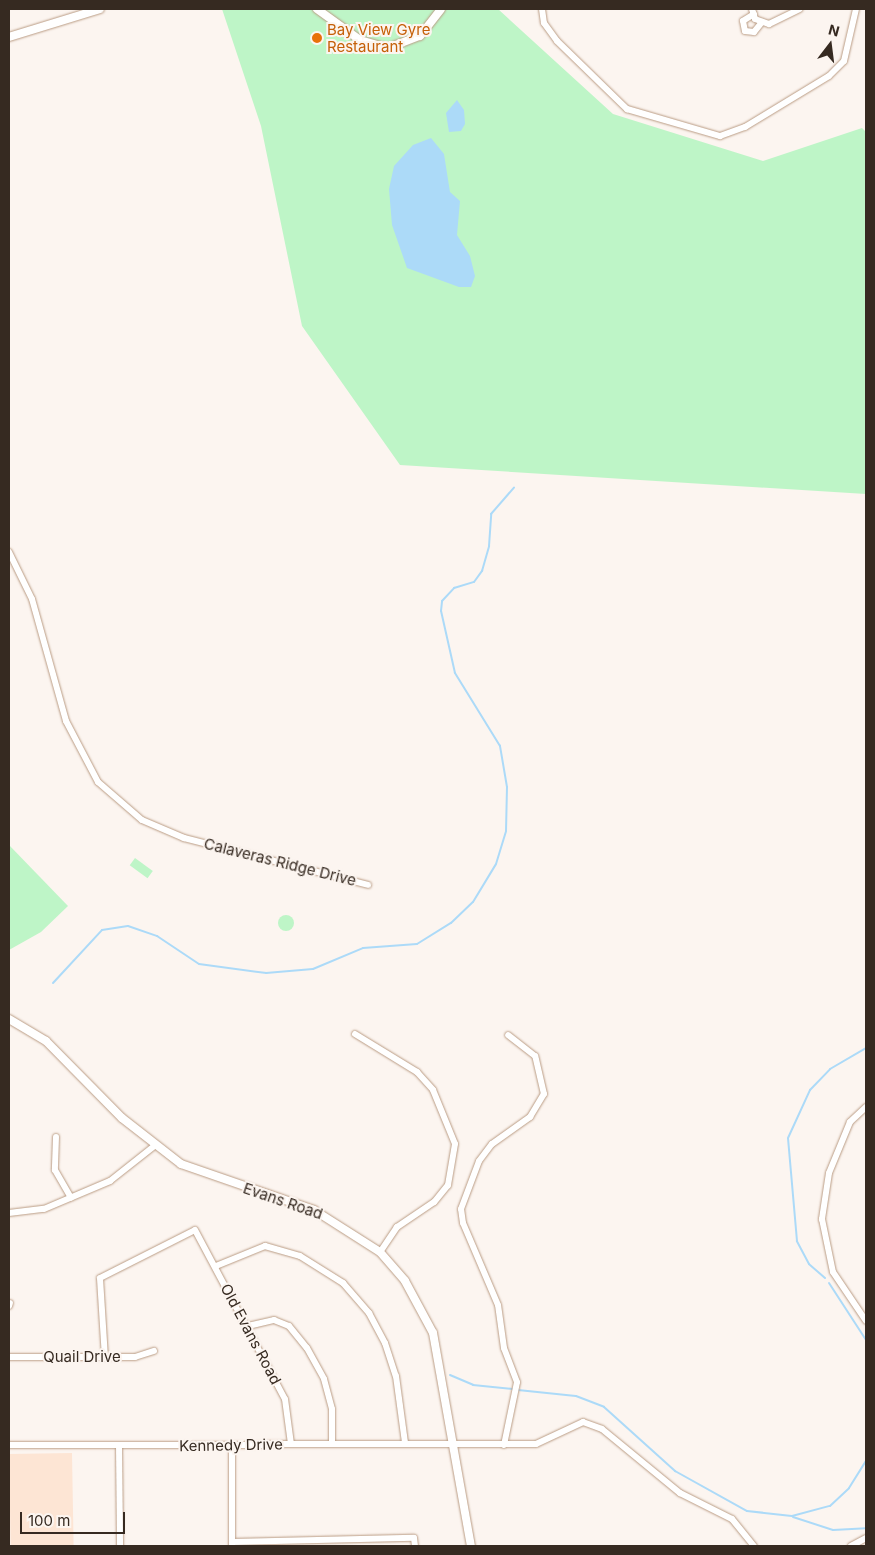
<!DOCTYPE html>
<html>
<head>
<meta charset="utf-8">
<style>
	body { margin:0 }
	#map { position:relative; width:875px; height:1555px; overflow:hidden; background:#fcf5f0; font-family:Inter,sans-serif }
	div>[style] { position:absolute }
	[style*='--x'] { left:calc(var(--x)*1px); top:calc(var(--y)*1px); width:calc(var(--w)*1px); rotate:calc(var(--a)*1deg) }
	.built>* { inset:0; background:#fde5d4; transform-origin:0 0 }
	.green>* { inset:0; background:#bef5c7; transform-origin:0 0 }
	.round { border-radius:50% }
	.water>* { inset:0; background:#acdaf8 }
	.stream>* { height:2px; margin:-1px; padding:0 1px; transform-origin:1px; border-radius:1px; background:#acdaf8 }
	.roads { filter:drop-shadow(0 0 1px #ba9c84) drop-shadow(0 0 1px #ba9c84) }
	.minor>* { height:6px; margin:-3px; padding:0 3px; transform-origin:3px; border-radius:3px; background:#fff }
	.tertiary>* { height:8px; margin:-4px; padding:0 4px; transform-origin:4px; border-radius:4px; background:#fff }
	.dots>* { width:14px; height:14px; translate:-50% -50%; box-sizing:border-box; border:2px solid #fcf5f0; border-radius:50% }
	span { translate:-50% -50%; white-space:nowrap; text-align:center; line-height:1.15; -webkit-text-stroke:4px #fcf5f0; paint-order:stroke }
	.food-label { font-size:15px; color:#c56008 }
	.left { translate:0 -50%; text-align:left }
	.street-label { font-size:15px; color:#362a21 }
	.frame { position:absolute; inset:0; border:10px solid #362a21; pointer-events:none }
	.north { position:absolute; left:805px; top:20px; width:50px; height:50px; -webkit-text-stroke:4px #fcf5f0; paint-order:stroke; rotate:15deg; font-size:14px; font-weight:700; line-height:20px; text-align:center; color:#362a21 }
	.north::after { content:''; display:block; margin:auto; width:18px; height:22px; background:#362a21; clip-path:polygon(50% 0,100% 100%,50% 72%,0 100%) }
	.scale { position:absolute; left:20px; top:1512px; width:105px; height:22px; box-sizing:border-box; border:2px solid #362a21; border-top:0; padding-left:6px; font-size:15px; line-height:18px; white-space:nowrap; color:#362a21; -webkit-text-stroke:4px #fcf5f0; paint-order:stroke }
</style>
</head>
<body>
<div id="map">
	<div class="built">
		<div style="left:72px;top:1453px;width:93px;height:63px;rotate:89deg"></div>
	</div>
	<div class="green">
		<div style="clip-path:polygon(222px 9px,498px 9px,613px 114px,763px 161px,862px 128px,866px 132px,866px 494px,400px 465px,302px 326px,261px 126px)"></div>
		<div style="clip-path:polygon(9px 845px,68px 906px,41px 932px,9px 950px)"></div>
		<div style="left:135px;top:858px;width:22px;height:9px;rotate:36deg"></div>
		<div class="round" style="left:278px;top:915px;width:16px;height:16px"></div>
	</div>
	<div class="water">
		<div style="clip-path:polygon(457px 100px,464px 110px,465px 124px,461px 131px,449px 132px,446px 113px)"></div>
		<div style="clip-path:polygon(431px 138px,444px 154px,450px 192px,460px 201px,457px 235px,470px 256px,475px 276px,471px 287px,459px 287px,407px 268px,392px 225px,389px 189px,394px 166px,413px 145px)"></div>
	</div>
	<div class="stream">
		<div style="--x:53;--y:983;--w:72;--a:-47.2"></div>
		<div style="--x:102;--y:930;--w:26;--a:-9"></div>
		<div style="--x:128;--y:926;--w:31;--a:19"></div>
		<div style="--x:157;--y:936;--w:50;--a:33.7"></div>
		<div style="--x:199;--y:964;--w:68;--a:7.7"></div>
		<div style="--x:266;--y:973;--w:47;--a:-4.9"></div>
		<div style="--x:313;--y:969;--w:54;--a:-22.8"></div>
		<div style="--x:363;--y:948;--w:54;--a:-4.2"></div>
		<div style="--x:417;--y:944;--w:40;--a:-32"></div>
		<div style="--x:451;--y:923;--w:30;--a:-44"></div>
		<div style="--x:473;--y:902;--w:44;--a:-58.8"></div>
		<div style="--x:496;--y:864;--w:34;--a:-73"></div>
		<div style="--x:506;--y:831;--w:44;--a:-88.7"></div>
		<div style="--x:507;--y:787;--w:42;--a:-99.7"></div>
		<div style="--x:500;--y:746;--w:86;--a:-121.7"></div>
		<div style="--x:455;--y:673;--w:64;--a:-102.7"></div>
		<div style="--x:441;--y:611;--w:10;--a:-84"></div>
		<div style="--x:442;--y:601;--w:18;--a:-47"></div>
		<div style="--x:454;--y:588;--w:21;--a:-17"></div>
		<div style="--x:474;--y:582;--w:14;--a:-54"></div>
		<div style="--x:482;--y:571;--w:26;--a:-74"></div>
		<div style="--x:489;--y:546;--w:32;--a:-86"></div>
		<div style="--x:491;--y:514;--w:35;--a:-49"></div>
		<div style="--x:825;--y:1278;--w:21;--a:-139"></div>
		<div style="--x:809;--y:1264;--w:26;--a:-118"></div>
		<div style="--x:797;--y:1241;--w:103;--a:-95"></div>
		<div style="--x:788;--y:1138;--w:53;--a:-65.4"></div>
		<div style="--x:810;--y:1090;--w:29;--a:-46"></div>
		<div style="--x:830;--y:1069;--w:42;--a:-30.3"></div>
		<div style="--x:829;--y:1283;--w:68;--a:57"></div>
		<div style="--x:450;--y:1375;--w:25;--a:23"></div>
		<div style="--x:473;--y:1385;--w:40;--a:5.7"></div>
		<div style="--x:518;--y:1390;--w:58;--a:5.9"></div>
		<div style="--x:576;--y:1396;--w:30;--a:21"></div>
		<div style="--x:604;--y:1407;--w:96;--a:42"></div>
		<div style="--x:675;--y:1471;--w:82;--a:29.1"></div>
		<div style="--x:747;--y:1511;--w:45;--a:6.3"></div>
		<div style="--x:792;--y:1516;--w:39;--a:-15"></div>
		<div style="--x:830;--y:1506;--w:26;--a:-43"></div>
		<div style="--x:849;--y:1488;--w:32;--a:-58"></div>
		<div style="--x:793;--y:1517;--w:42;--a:18"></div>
		<div style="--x:833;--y:1530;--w:33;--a:-3"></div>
	</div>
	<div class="roads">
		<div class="minor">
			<div style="--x:542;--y:9;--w:14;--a:82"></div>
			<div style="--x:544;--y:23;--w:22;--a:54"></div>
			<div style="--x:557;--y:41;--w:98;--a:44.2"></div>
			<div style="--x:627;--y:109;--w:97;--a:16.2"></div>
			<div style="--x:720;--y:136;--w:27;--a:-20"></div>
			<div style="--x:745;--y:127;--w:98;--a:-31.3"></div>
			<div style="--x:829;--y:76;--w:21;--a:-45"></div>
			<div style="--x:844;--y:61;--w:53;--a:-77"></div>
			<div style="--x:752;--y:9;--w:10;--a:73"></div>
			<div style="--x:755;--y:19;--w:15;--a:20"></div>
			<div style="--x:769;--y:24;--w:34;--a:-26"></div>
			<div style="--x:754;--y:14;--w:13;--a:148"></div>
			<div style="--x:743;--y:21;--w:10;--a:79"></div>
			<div style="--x:745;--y:31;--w:9;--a:6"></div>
			<div style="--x:754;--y:32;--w:13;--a:-51"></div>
			<div style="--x:9;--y:552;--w:52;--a:63.9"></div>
			<div style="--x:32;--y:599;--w:127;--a:74.4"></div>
			<div style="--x:66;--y:721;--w:69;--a:62.3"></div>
			<div style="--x:98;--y:782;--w:58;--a:40.8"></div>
			<div style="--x:142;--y:820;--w:46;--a:23.2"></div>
			<div style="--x:184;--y:838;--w:190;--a:14.3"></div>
			<div style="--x:355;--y:1034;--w:73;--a:31.5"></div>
			<div style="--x:417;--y:1072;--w:24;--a:48"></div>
			<div style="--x:433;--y:1090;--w:58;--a:67.8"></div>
			<div style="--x:455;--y:1144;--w:42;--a:99.7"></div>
			<div style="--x:448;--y:1185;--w:22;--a:129"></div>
			<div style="--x:434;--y:1202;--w:45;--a:146"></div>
			<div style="--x:397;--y:1227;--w:30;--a:124"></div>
			<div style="--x:866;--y:1107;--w:22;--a:137"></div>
			<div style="--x:850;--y:1122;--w:55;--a:112.4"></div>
			<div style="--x:829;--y:1173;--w:47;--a:98.7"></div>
			<div style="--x:822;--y:1219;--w:54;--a:78.3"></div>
			<div style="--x:833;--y:1272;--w:59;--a:56"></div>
			<div style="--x:56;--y:1137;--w:33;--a:92"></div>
			<div style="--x:55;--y:1170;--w:32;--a:60"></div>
			<div style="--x:9;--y:1213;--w:35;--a:-7"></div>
			<div style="--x:44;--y:1209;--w:72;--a:-23"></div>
			<div style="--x:110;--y:1181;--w:55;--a:-38.3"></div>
			<div style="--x:216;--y:1266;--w:53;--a:-22.2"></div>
			<div style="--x:265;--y:1246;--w:36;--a:16"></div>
			<div style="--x:300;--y:1256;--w:51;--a:32.1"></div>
			<div style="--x:343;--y:1283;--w:40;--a:49"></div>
			<div style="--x:369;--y:1313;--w:34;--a:62"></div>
			<div style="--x:385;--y:1343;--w:35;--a:72"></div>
			<div style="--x:396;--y:1376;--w:68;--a:82.3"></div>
			<div style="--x:9;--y:1306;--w:3;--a:-72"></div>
			<div style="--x:248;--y:1326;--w:27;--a:-13"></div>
			<div style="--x:274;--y:1320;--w:16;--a:22"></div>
			<div style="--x:289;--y:1326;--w:28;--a:51"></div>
			<div style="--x:307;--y:1348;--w:35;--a:61"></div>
			<div style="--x:324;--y:1379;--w:31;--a:75"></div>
			<div style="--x:332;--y:1409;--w:33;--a:90"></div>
			<div style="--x:9;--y:1357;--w:126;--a:0"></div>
			<div style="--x:135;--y:1357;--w:20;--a:-18"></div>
			<div style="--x:105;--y:1358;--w:80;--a:-93.6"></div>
			<div style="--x:100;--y:1278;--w:106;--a:-26.8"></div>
			<div style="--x:195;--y:1230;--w:191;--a:62"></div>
			<div style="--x:285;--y:1399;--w:45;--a:82.4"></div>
			<div style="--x:9;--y:1445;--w:527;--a:-0.11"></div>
			<div style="--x:536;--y:1444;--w:52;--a:-25.1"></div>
			<div style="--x:583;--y:1422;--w:20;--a:20"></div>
			<div style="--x:602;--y:1429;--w:101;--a:39.4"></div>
			<div style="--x:680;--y:1493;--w:58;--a:26.6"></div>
			<div style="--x:732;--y:1519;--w:35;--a:51"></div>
			<div style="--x:119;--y:1445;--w:101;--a:89.4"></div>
			<div style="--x:504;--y:1445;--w:64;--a:-78.3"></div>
			<div style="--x:517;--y:1382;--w:36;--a:-111"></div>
			<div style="--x:504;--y:1348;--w:43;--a:-97.9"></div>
			<div style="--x:498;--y:1305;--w:89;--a:-113.1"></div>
			<div style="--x:463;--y:1223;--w:14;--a:-98"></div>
			<div style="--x:461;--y:1209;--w:51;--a:-69.4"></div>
			<div style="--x:479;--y:1161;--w:21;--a:-53"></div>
			<div style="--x:492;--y:1144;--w:47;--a:-35.4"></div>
			<div style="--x:530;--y:1117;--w:27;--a:-59"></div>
			<div style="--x:544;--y:1094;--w:39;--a:-103"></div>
			<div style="--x:535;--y:1056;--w:34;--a:-142"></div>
			<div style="--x:232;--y:1542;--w:182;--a:-1.3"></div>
			<div style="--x:414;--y:1538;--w:8;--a:83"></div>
			<div style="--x:232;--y:1546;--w:100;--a:-90"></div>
			<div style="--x:851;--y:1546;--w:17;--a:-28"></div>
		</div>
		<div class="tertiary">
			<div style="--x:317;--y:9;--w:53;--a:35.8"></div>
			<div style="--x:360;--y:40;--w:29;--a:16"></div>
			<div style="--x:388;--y:48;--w:34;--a:-21"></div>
			<div style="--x:420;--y:36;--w:34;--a:-52"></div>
			<div style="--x:9;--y:37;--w:95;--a:-17.1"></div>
			<div style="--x:9;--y:1019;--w:43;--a:30.7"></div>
			<div style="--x:46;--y:1041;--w:108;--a:45.4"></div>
			<div style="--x:122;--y:1118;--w:75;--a:37.9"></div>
			<div style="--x:181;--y:1164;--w:141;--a:19.1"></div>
			<div style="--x:314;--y:1210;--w:78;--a:32.5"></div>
			<div style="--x:380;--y:1252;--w:38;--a:49"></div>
			<div style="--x:405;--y:1281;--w:59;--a:61.7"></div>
			<div style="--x:433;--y:1333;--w:216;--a:79.9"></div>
		</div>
	</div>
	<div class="dots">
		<div style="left:317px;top:38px;background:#e8710a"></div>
	</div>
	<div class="food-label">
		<span class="left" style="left:327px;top:38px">Bay View Gyre<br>Restaurant</span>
	</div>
	<div class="street-label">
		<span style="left:280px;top:862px;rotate:14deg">Calaveras Ridge Drive</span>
		<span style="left:283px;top:1201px;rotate:19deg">Evans Road</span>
		<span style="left:251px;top:1334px;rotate:62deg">Old Evans Road</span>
		<span style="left:82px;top:1357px">Quail Drive</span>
		<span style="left:231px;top:1445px;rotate:-1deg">Kennedy Drive</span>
	</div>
	<div class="frame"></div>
	<div class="north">N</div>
	<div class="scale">100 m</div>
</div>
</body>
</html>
